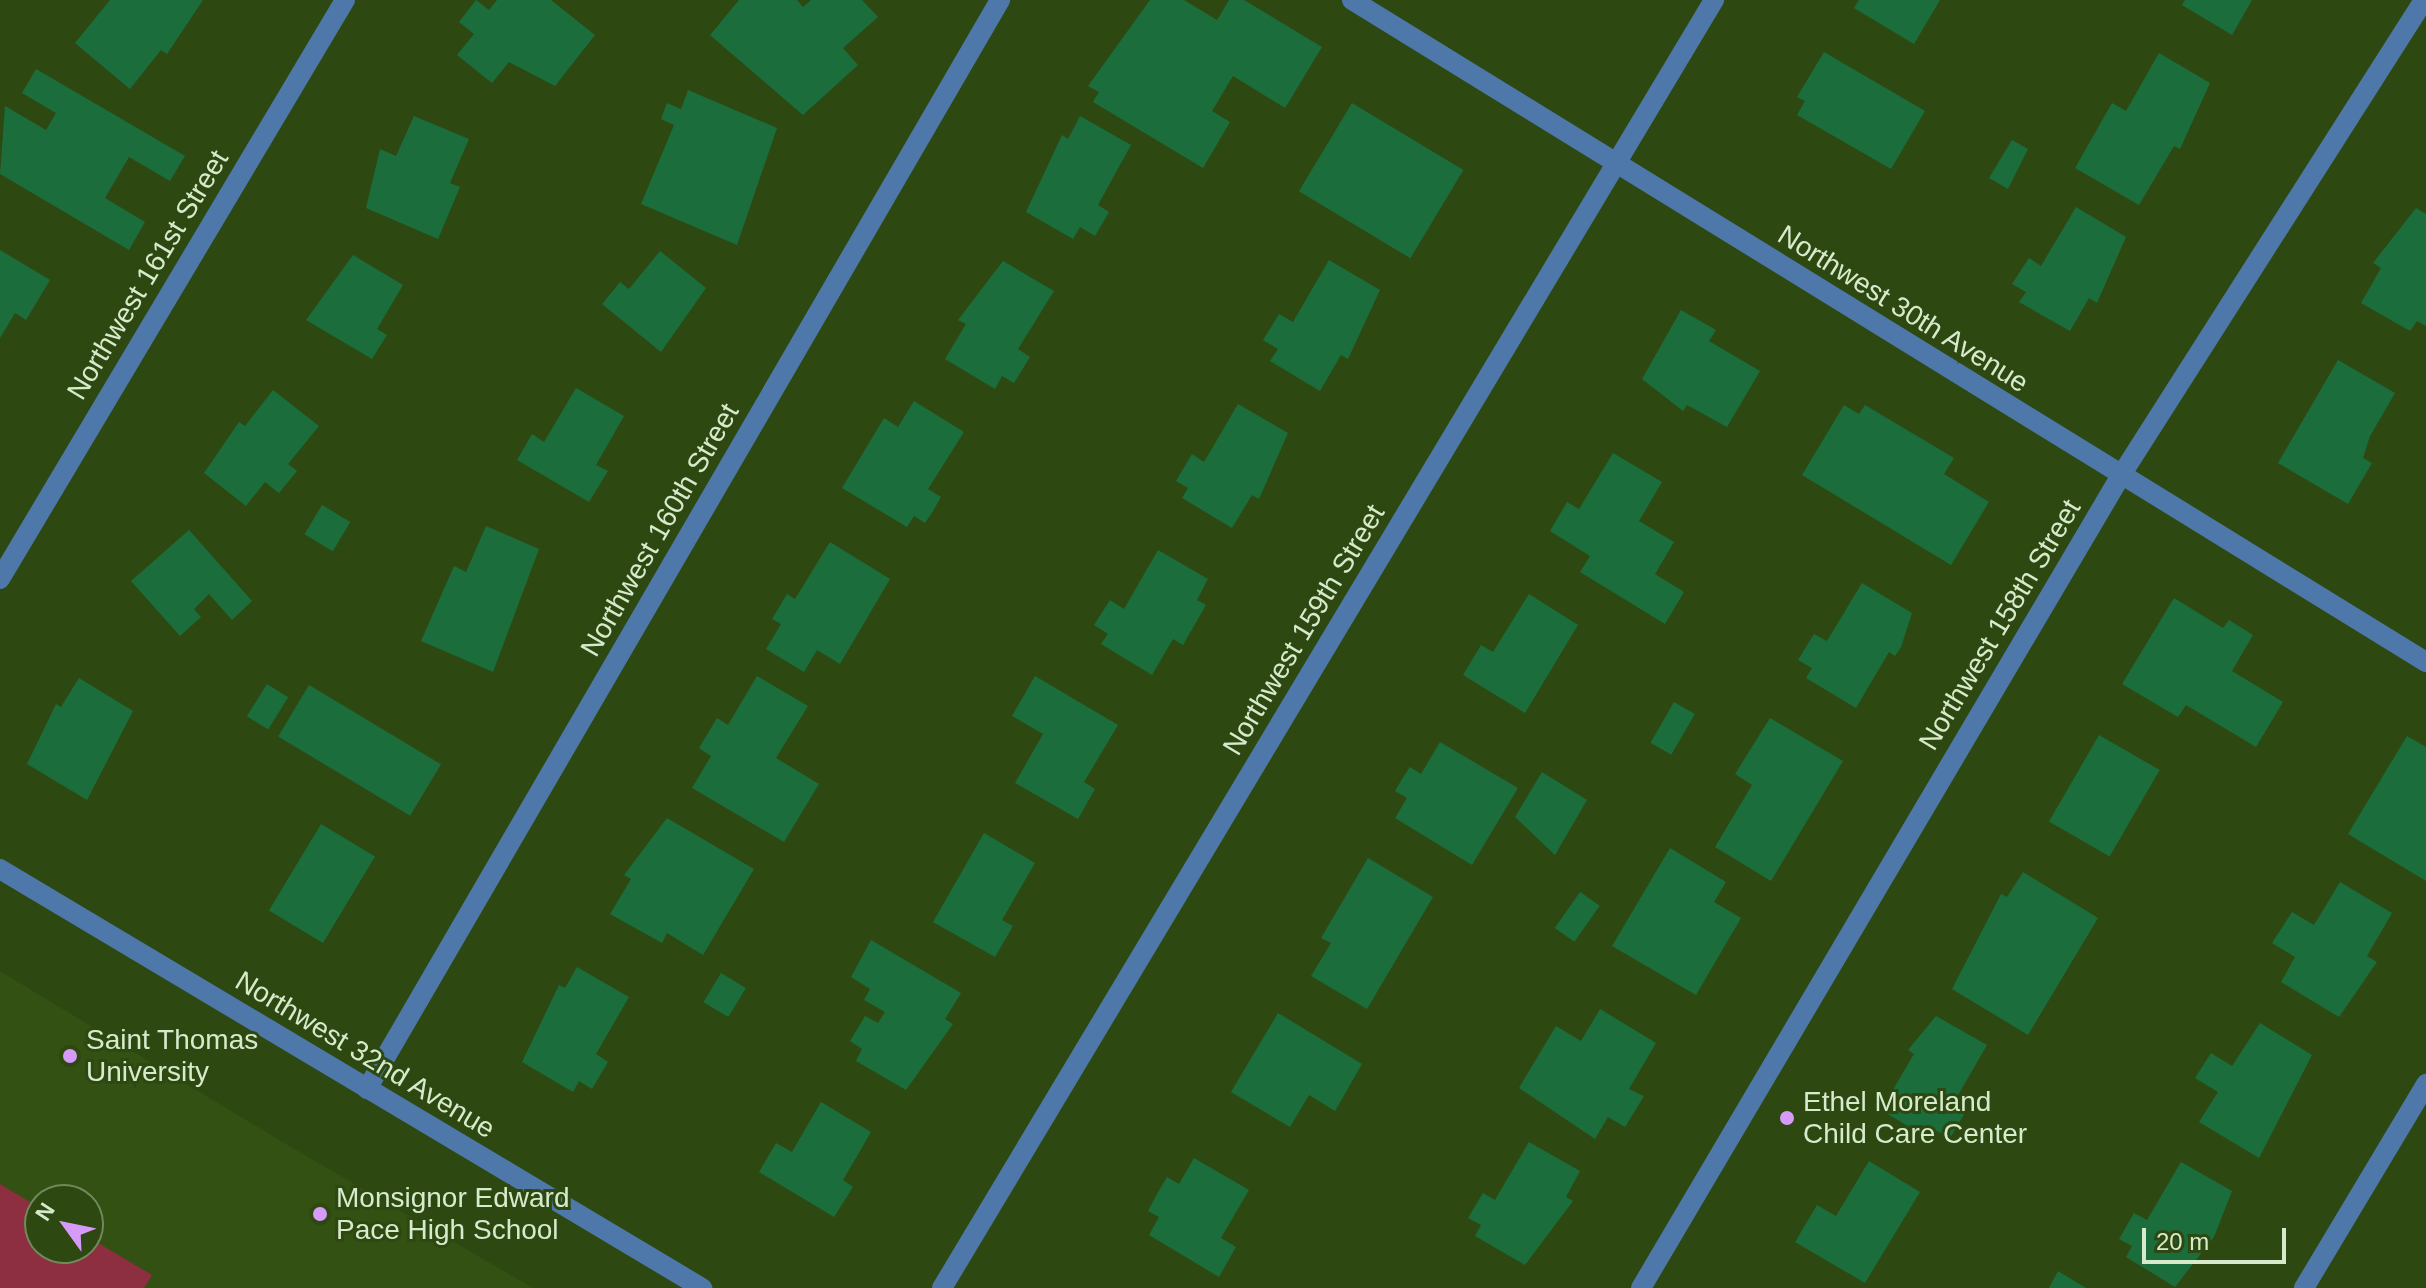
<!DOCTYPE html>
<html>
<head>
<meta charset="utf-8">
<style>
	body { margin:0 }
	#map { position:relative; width:2426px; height:1288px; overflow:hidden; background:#2d4811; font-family:Arial,sans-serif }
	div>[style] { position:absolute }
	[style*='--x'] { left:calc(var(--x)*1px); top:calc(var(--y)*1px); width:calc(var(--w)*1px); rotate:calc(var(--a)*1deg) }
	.built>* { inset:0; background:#325112 }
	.green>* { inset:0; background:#8d2e41 }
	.building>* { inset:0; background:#1b6e3c; transform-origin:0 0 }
	.minor>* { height:20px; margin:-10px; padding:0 10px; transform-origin:10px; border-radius:10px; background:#4d78a9 }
	.dots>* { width:22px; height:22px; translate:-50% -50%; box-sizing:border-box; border:4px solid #2d4811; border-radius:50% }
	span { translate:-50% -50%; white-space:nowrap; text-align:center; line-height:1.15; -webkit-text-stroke:6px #2d4811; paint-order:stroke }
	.street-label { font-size:28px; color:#d8eacc }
	.poi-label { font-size:28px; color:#d8eacc }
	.left { translate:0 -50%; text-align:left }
	.north { position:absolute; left:24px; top:1184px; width:80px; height:80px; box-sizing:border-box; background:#2d4811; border:2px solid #71895c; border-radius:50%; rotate:303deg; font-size:22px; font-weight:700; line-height:32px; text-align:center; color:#d8eacc }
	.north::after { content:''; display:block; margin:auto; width:28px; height:36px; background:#d69bf9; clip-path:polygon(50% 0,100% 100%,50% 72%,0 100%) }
	.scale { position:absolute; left:2142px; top:1228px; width:144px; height:36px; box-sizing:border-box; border:4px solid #d8eacc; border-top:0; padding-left:10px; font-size:24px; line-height:28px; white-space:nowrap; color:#d8eacc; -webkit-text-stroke:6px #2d4811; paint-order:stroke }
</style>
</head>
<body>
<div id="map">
	<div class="built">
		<div style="clip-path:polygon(evenodd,0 971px,279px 1140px,533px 1288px,0 1288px,0 971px,40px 1200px,88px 1200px,88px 1248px,40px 1248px,40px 1200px)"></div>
	</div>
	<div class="green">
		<div style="clip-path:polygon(0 1184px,40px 1208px,40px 1248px,88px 1248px,88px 1237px,152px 1275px,144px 1288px,0 1288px)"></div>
	</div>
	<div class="building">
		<div style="clip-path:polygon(110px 0,203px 0,167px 54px,161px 50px,130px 89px,75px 43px)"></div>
		<div style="clip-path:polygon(476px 0,489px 10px,497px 0,551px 0,595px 35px,555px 86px,509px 62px,492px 83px,457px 55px,474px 34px,459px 22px)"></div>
		<div style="clip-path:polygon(739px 0,797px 0,803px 7px,811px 0,862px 0,878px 17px,843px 48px,858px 65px,803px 115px,710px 35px)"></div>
		<div style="clip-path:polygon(1150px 0,1184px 0,1217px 20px,1229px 0,1244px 0,1322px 47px,1285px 108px,1233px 76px,1212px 111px,1230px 122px,1203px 168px,1093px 102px,1099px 92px,1088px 86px)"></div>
		<div style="clip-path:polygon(1859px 0,1940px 0,1914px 44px,1854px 8px)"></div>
		<div style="clip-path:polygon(2185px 0,2252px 0,2232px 35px,2182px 5px)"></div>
		<div style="clip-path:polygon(1824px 52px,1925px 111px,1891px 169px,1797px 115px,1805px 101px,1797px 97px)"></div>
		<div style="clip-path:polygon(2159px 53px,2210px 83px,2180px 149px,2174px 146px,2139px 205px,2075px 168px,2112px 103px,2126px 111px)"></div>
		<div style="clip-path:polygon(36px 69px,185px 156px,170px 181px,129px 157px,105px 198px,145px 222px,129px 250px,0 174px,5px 106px,46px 130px,56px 113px,22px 93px)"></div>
		<div style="clip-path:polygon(688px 90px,777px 128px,737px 245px,641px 204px,674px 125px,661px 119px,667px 103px,681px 109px)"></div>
		<div style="left:1352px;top:103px;width:130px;height:103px;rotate:31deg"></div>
		<div style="clip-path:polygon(414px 116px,469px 139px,450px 183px,460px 187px,438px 239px,366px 208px,380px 149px,396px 156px)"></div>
		<div style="clip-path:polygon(1080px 116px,1131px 145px,1098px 205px,1109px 212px,1095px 236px,1080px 227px,1073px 239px,1026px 212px,1062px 135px,1068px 139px)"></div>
		<div style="clip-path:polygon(2012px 140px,2028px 149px,2008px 189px,1989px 178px)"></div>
		<div style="clip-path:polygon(2076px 207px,2126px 237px,2097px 303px,2089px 298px,2070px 331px,2019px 302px,2026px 292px,2012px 284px,2029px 258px,2041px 266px)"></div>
		<div style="clip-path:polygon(2416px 208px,2426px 214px,2426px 326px,2417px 321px,2410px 331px,2361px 303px,2381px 268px,2373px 263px)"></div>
		<div style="clip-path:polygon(0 250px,50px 280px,26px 320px,15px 313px,0 338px)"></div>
		<div style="clip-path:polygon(660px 251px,706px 288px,661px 352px,602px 304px,620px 282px,629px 289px)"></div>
		<div style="clip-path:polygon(353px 255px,403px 285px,377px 329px,387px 335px,372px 359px,306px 320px)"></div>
		<div style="clip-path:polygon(1329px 260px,1380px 290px,1348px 359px,1341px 355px,1320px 391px,1270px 361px,1278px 349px,1263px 340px,1279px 314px,1293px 322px)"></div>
		<div style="clip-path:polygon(1003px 261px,1054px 291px,1018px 349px,1030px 357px,1014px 383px,1002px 376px,995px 389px,945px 359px,966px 324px,958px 320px)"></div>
		<div style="clip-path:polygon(1681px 310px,1716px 330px,1709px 341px,1760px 371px,1727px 427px,1687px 405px,1683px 411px,1642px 379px)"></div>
		<div style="clip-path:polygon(2338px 360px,2395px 393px,2370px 436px,2363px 458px,2372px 463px,2348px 504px,2278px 463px)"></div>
		<div style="clip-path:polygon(576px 388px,624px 416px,596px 465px,608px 471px,589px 502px,517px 460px,532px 434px,544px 442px)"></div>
		<div style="clip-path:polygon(273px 390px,319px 426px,288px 464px,297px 471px,279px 493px,265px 482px,246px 506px,204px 473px,239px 422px,245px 426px)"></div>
		<div style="clip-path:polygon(914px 401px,964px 432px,928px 489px,941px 497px,933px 511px,925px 523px,914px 516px,907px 527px,842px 488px,884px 418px,898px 427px)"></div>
		<div style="clip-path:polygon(1238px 404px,1288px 433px,1259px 499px,1252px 495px,1232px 528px,1182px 498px,1188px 488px,1176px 481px,1192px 454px,1204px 462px)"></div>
		<div style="clip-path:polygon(1844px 405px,1859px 414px,1865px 405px,1954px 458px,1944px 474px,1989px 502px,1951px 565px,1802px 475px)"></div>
		<div style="clip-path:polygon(1613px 453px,1662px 482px,1639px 521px,1674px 542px,1655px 574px,1684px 592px,1665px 624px,1580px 572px,1590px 556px,1550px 531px,1567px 502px,1579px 509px)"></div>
		<div style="left:322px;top:505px;width:33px;height:34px;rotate:31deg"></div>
		<div style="clip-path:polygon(486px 526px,539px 549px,493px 672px,421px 641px,454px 566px,466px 572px)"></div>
		<div style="clip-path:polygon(189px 530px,252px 601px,232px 620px,209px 594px,194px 609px,201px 617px,180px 636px,131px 581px)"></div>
		<div style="clip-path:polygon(830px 542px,890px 579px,840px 664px,817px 650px,804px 672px,766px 649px,781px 624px,772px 619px,787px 594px,795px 599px)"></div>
		<div style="clip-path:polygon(1158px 550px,1208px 579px,1197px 600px,1206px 605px,1183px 645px,1173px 639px,1152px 675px,1101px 644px,1108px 634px,1094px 625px,1110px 600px,1124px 609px)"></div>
		<div style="clip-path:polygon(1862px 583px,1912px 613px,1901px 647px,1895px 656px,1889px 652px,1856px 708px,1806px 678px,1812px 668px,1798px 660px,1814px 634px,1827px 641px)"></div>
		<div style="clip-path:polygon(1529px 594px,1578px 625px,1525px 713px,1463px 675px,1481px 645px,1493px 652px)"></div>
		<div style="clip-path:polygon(2174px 598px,2223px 628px,2229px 620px,2253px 635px,2232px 671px,2283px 702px,2256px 747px,2186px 705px,2178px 717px,2122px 684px)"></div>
		<div style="clip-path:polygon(757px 676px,808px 706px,776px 758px,819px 784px,784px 842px,692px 788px,711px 756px,699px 748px,717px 718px,728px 725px)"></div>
		<div style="clip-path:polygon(1035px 676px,1118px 725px,1084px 782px,1095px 789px,1078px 819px,1015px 783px,1043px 734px,1012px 716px)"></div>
		<div style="clip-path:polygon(79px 678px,133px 711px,87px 800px,27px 764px,56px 704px,61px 707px)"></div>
		<div style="left:267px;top:684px;width:25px;height:38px;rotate:32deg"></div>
		<div style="left:309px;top:685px;width:154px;height:60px;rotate:31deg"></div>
		<div style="left:1674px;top:702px;width:24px;height:47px;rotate:30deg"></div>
		<div style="clip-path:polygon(1770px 718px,1843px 761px,1771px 881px,1715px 847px,1752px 785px,1735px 774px)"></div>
		<div style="left:2099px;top:735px;width:70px;height:100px;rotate:30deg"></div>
		<div style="clip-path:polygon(2407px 736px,2426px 747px,2426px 881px,2348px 834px)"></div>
		<div style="clip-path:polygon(1440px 742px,1518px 788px,1472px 865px,1395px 818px,1407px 798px,1395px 791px,1402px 779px,1410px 767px,1421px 774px)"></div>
		<div style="clip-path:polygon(1542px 772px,1587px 800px,1555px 855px,1515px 817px)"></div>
		<div style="clip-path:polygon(667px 818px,754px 869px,703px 955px,667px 933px,662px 943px,610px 914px,631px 879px,624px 875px)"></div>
		<div style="left:321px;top:824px;width:63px;height:101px;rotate:31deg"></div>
		<div style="clip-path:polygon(984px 833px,1035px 863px,1002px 920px,1013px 926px,995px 957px,933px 922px)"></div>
		<div style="clip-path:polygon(1670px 848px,1726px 882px,1714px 902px,1741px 918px,1696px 995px,1612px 946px)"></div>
		<div style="clip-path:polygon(1368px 858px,1433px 897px,1367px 1009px,1311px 976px,1331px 943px,1321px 938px)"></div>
		<div style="clip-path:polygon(2023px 872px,2098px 918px,2028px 1035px,1952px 989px,2001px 894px,2007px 897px)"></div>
		<div style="clip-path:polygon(2340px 882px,2392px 913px,2367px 956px,2377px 962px,2339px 1017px,2281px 982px,2295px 957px,2272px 943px,2292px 912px,2314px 925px)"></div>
		<div style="left:1580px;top:892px;width:24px;height:44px;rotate:35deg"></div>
		<div style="clip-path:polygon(871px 940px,961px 993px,945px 1019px,953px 1024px,906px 1090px,856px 1061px,862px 1049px,850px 1041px,865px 1016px,878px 1023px,885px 1012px,864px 1000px,870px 989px,851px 977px)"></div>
		<div style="clip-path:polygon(577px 967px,629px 997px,596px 1054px,608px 1062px,592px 1089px,579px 1081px,573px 1092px,522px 1062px,559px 985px,565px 988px)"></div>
		<div style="left:721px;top:973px;width:29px;height:34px;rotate:31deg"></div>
		<div style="clip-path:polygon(1600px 1009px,1656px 1043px,1629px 1089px,1644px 1096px,1625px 1127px,1608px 1117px,1595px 1139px,1519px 1088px,1556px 1026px,1581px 1041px)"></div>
		<div style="clip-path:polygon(1278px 1013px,1362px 1064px,1335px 1111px,1309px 1095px,1290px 1127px,1231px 1092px)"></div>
		<div style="clip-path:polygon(1936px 1016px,1987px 1045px,1953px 1104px,1966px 1111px,1950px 1138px,1937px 1131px,1931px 1140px,1881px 1110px,1914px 1054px,1908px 1050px)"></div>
		<div style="clip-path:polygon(2260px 1023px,2312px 1055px,2259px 1158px,2199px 1122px,2218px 1092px,2195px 1078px,2211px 1053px,2232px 1066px)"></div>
		<div style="clip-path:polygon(821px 1102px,871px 1132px,843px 1180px,853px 1187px,834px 1217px,759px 1172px,776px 1143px,792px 1152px)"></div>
		<div style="clip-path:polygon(1529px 1142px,1580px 1171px,1566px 1197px,1573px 1201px,1525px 1265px,1475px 1236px,1481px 1225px,1468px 1218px,1483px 1193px,1495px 1200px)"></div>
		<div style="clip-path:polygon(1194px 1158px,1249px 1190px,1221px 1238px,1236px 1247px,1219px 1277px,1149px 1235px,1159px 1217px,1148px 1211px,1157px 1194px,1167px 1177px,1179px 1184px)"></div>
		<div style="clip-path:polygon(1869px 1161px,1920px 1192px,1865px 1283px,1795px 1242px,1817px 1205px,1836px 1216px)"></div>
		<div style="clip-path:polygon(2181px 1162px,2232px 1191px,2214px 1237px,2175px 1287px,2126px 1257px,2132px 1246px,2119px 1239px,2134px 1213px,2147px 1220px)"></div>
		<div style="clip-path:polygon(2058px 1271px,2086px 1288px,2049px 1288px)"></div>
	</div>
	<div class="minor">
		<div style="--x:1352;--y:0;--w:1262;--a:31.65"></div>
		<div style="--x:0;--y:579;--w:674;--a:-59.21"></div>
		<div style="--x:0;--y:869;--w:818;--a:30.83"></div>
		<div style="--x:367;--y:1089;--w:1260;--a:-59.83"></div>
		<div style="--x:942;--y:1288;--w:1502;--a:-59.06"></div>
		<div style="--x:1641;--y:1288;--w:942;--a:-59.43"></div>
		<div style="--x:2120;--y:477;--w:566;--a:-57.49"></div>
		<div style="--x:2304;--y:1288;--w:238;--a:-59.1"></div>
	</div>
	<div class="dots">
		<div style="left:70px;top:1056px;background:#d69bf9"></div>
		<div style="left:1787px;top:1118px;background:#d69bf9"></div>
		<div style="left:320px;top:1214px;background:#d69bf9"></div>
	</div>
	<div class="street-label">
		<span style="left:148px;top:275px;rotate:-59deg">Northwest 161st Street</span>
		<span style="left:1903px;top:309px;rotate:32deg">Northwest 30th Avenue</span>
		<span style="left:660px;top:530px;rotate:-60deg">Northwest 160th Street</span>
		<span style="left:2000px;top:625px;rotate:-59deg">Northwest 158th Street</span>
		<span style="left:1304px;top:630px;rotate:-59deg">Northwest 159th Street</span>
		<span style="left:365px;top:1055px;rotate:31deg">Northwest 32nd Avenue</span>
	</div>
	<div class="poi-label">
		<span class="left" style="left:86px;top:1056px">Saint Thomas<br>University</span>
		<span class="left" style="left:1803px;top:1118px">Ethel Moreland<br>Child Care Center</span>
		<span class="left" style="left:336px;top:1214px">Monsignor Edward<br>Pace High School</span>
	</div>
	<div class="north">N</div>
	<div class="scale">20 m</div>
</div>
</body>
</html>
